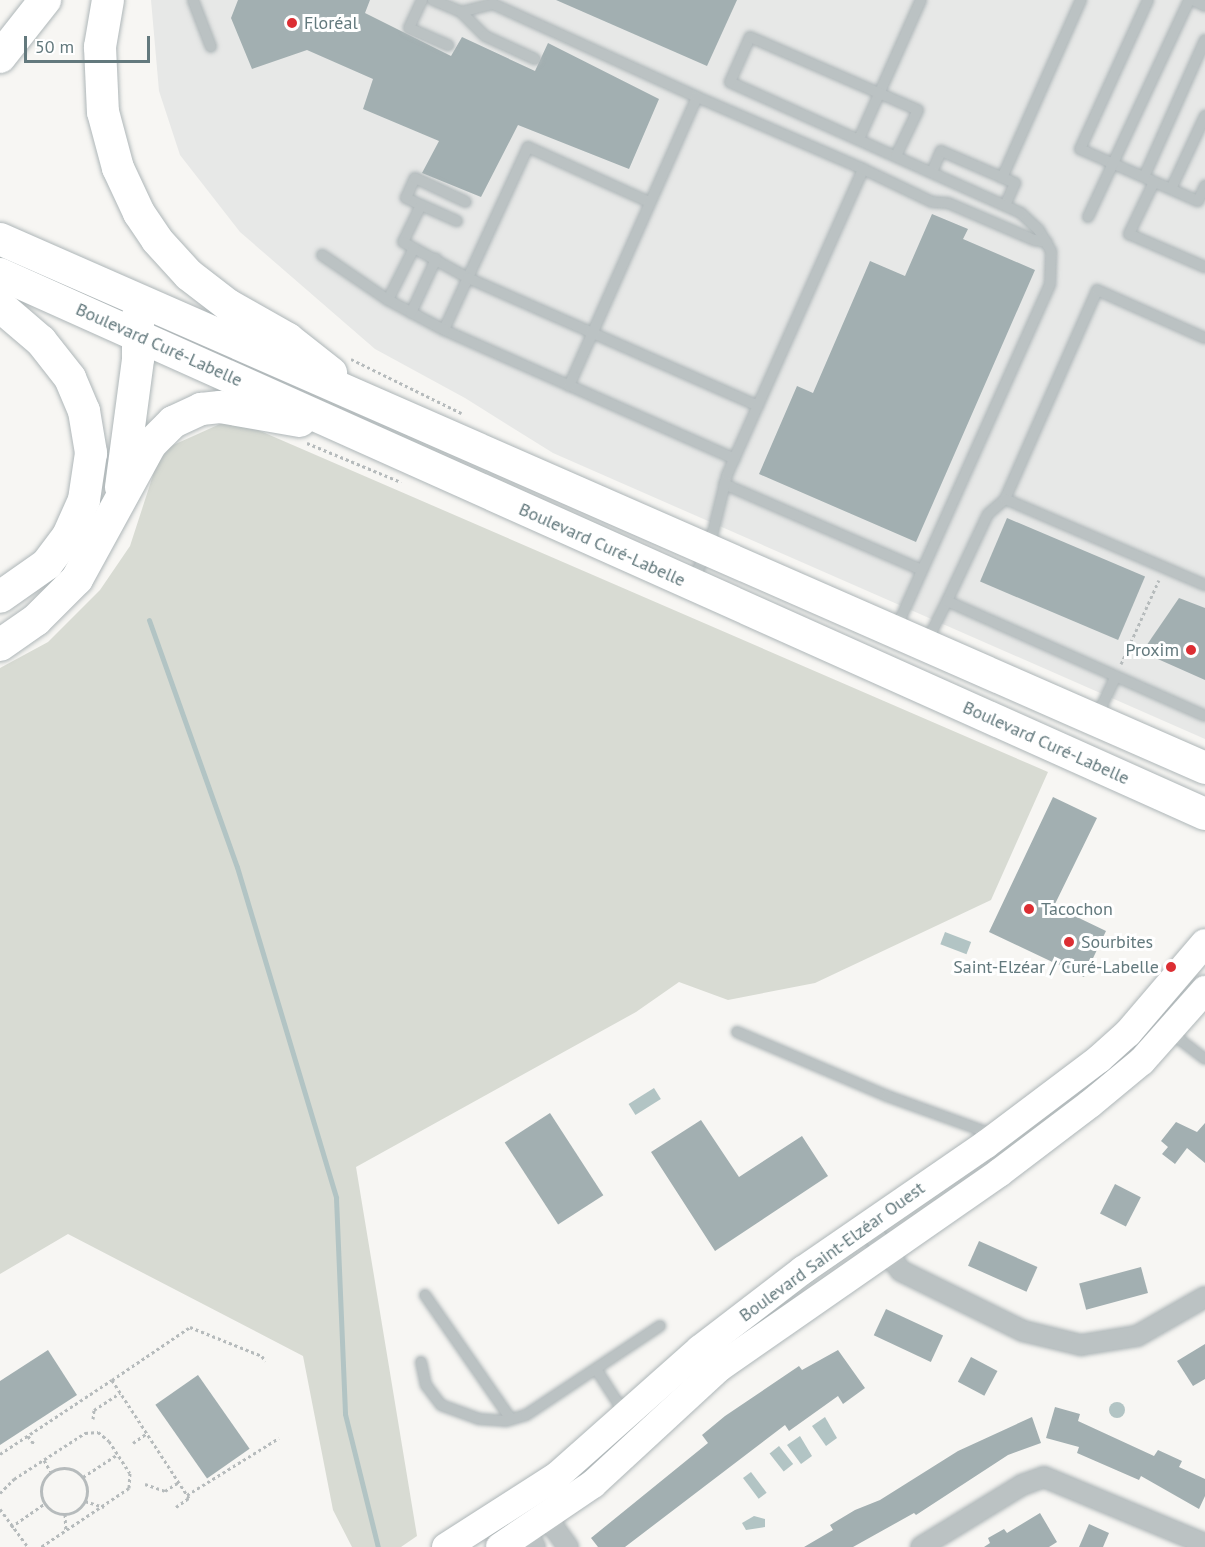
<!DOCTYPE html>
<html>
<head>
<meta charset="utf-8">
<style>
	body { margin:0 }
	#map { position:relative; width:1205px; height:1547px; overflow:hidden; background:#f7f6f3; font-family:"PT Sans",sans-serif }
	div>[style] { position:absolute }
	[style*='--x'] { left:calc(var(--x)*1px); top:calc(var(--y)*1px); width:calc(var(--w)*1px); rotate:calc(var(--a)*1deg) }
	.built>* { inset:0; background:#e7e8e7 }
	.green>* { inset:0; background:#d8dbd3 }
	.water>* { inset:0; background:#b2c4c4; transform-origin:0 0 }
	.round { border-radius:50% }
	.stream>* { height:5px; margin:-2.5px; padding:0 2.5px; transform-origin:2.5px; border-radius:2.5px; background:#b2c4c4 }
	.building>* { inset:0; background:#a2afb1; transform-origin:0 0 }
	.path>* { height:3px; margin-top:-1.5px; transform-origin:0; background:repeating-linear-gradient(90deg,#b6bbbc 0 3px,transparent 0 6px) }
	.path>.ring { margin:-1.5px; padding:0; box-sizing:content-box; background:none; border:3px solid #b6bbbc; border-radius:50% }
	.roads { filter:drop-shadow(0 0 2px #aeb6b8) drop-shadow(0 0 2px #aeb6b8) }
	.lane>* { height:10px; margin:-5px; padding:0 5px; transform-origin:5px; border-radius:5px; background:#bbc2c3 }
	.street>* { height:20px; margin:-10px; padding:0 10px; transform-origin:10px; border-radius:10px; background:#bbc2c3 }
	.secondary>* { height:28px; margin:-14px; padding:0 14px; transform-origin:14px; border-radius:14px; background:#fff }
	.primary>* { height:32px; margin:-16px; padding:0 16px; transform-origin:16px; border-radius:16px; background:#fff }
	.dots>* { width:16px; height:16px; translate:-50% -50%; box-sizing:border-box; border:3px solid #fff; border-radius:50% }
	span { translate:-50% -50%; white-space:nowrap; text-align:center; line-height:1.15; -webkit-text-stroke:6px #fff; paint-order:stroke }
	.poi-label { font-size:18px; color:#63797d }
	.left { translate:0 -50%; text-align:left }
	.right { translate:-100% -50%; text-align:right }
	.street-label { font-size:18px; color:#63797d }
	.scale { position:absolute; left:24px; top:36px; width:126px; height:27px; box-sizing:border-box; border:3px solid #63797d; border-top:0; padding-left:8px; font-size:18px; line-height:21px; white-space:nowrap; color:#63797d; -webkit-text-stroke:4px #fff; paint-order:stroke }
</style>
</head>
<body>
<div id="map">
	<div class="built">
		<div style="clip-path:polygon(151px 0,1205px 0,1205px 739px,553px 453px,465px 398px,375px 349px,240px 232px,180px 155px,159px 91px)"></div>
	</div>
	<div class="green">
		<div style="clip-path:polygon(242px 423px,1048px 772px,991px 900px,815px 983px,728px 1000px,679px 982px,636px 1012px,356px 1167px,417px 1536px,401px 1547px,352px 1547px,333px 1510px,303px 1356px,68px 1234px,0 1274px,0 668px,48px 642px,100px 590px,130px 546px,157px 463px,171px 446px,220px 424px)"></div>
	</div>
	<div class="water">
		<div style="left:945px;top:932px;width:28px;height:13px;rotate:21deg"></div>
		<div style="left:654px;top:1088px;width:13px;height:30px;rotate:58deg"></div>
		<div class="round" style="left:1109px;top:1402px;width:16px;height:16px"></div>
		<div style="clip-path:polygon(825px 1417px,837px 1438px,826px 1446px,812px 1426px)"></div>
		<div style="clip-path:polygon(800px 1436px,812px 1456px,801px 1464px,787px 1445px)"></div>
		<div style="left:779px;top:1446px;width:23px;height:12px;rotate:52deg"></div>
		<div style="left:751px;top:1472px;width:26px;height:10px;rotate:53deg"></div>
		<div style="clip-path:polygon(754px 1516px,765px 1519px,765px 1527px,746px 1530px,742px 1523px)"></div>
	</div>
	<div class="stream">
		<div style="--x:149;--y:620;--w:262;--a:70.4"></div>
		<div style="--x:237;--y:867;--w:345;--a:73.3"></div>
		<div style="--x:336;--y:1198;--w:216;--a:87.6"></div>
		<div style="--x:345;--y:1414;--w:137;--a:76.1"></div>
	</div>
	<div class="building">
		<div style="clip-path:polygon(238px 0,370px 0,365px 13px,451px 56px,462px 37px,535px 71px,548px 43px,659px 99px,629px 169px,518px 125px,481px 197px,422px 173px,439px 141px,363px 109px,373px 79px,307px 50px,252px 69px,231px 18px)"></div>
		<div style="clip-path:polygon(556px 0,737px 0,707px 66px)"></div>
		<div style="clip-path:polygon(932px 214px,968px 229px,963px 239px,1035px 270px,916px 542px,759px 474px,797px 386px,813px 393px,870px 261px,905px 276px)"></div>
		<div style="left:1007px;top:518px;width:150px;height:69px;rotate:23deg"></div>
		<div style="clip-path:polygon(1179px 598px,1205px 608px,1205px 680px,1142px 652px)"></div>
		<div style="clip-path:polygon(1053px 797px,1097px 818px,1054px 906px,1106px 931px,1084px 977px,989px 932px)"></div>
		<div style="left:550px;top:1113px;width:98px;height:54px;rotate:57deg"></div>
		<div style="clip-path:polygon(701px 1120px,739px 1177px,802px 1136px,828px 1176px,715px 1251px,651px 1152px)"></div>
		<div style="clip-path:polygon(1176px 1122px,1197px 1132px,1205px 1123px,1205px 1163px,1187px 1148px,1175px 1164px,1162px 1154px,1168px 1147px,1161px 1141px)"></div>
		<div style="left:1115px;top:1184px;width:29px;height:33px;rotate:27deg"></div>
		<div style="left:979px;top:1241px;width:64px;height:27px;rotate:24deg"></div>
		<div style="left:1141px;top:1267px;width:27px;height:64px;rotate:75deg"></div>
		<div style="left:886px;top:1309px;width:63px;height:29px;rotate:25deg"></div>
		<div style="clip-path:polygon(1205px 1344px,1205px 1379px,1193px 1386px,1177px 1361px)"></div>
		<div style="clip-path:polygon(48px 1350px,77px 1395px,0 1445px,0 1381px)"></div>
		<div style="clip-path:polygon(838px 1350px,865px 1388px,843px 1404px,838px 1396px,789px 1431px,785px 1425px,625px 1547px,598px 1547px,591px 1538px,708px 1443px,702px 1435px,725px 1416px,799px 1366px,802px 1370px)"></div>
		<div style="left:971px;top:1357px;width:30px;height:28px;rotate:28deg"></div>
		<div style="left:198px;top:1375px;width:90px;height:52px;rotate:55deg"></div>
		<div style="clip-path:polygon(1055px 1407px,1080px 1414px,1078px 1421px,1154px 1456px,1158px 1450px,1182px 1461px,1179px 1467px,1205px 1479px,1205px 1496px,1199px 1509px,1141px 1476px,1139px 1480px,1077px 1453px,1079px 1447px,1046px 1438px)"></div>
		<div style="clip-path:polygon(1032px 1417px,1041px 1443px,1008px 1455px,916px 1515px,914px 1513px,853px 1547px,804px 1547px,833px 1530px,830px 1525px,855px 1510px,880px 1500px,958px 1451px)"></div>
		<div style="clip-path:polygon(1040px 1513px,1057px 1542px,1049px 1547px,984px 1547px,990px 1543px,988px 1538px,1004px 1529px,1007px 1533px)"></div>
		<div style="clip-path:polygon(1089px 1524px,1109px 1533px,1103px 1547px,1079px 1547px)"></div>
	</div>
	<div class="path">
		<div style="--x:351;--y:359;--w:123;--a:26.1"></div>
		<div style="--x:307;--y:443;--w:102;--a:22.5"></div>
		<div style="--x:1121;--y:664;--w:92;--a:-65.7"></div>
		<div style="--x:112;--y:1380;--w:94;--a:-34.2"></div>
		<div style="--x:190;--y:1327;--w:78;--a:21.9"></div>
		<div style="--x:262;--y:1356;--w:6;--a:59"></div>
		<div style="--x:93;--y:1419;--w:9;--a:-84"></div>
		<div style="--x:94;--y:1410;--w:31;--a:-33"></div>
		<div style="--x:28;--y:1436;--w:10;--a:53"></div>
		<div style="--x:133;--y:1443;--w:16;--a:-35"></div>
		<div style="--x:0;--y:1454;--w:134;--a:-33.5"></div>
		<div style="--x:112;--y:1380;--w:137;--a:56.9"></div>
		<div style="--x:187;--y:1495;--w:108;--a:-31.8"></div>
		<div style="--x:44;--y:1460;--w:13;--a:61"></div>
		<div class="ring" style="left:41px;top:1468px;width:43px;height:43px"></div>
		<div style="--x:83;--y:1477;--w:42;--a:-33.3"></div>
		<div style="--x:145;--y:1484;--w:21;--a:19"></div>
		<div style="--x:165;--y:1491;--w:17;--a:-33"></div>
		<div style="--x:0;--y:1493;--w:20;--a:-45"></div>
		<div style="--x:14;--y:1479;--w:85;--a:-32.9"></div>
		<div style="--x:85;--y:1433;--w:13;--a:-4"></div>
		<div style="--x:98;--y:1432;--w:14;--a:39"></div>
		<div style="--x:109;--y:1441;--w:38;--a:57"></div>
		<div style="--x:130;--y:1473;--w:15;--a:94"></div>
		<div style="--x:129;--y:1488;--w:106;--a:146.2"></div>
		<div style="--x:85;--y:1501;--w:20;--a:18"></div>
		<div style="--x:176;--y:1507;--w:16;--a:-35"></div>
		<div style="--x:189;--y:1498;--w:4;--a:-124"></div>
		<div style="--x:0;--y:1509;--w:47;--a:53.6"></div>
		<div style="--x:65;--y:1514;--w:17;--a:87"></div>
		<div style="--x:11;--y:1527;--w:40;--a:-34.9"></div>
	</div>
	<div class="roads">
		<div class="lane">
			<div style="--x:193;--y:0;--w:50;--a:69"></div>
			<div style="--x:422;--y:0;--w:31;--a:115"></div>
			<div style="--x:409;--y:28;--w:43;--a:23.6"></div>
			<div style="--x:433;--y:0;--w:30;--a:23"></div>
			<div style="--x:461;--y:12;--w:33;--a:-14"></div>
			<div style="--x:493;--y:4;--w:224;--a:24.5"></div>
			<div style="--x:1148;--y:0;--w:164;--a:114.5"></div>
			<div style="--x:1080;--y:149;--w:129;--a:23.8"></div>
			<div style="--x:1198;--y:201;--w:17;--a:-65"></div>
			<div style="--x:1193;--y:0;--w:13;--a:27"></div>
			<div style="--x:461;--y:12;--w:34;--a:45"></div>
			<div style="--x:485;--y:36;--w:55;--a:24.7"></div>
			<div style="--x:859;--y:139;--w:152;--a:-66"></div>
			<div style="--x:932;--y:172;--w:23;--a:-67"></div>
			<div style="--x:941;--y:151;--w:81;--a:23.4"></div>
			<div style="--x:1015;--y:183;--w:24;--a:114"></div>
			<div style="--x:1144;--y:177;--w:150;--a:-66"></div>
			<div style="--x:1002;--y:178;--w:195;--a:-66.1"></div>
			<div style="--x:1154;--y:182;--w:58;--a:115.7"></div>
			<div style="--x:1129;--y:234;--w:83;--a:23.5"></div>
			<div style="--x:1171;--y:189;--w:81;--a:-65"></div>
			<div style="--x:649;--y:202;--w:133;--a:-155.6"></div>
			<div style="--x:528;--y:147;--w:201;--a:114.7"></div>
			<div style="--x:444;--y:330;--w:318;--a:23.9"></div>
			<div style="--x:421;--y:205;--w:17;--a:-155"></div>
			<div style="--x:406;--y:198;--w:22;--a:-66"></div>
			<div style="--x:415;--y:178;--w:56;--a:25.2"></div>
			<div style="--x:1088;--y:217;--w:239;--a:-65"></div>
			<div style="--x:457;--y:221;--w:39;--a:-156"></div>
			<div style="--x:421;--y:205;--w:41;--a:115.9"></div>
			<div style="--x:403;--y:242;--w:74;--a:29"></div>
			<div style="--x:468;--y:278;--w:317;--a:23.8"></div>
			<div style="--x:414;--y:248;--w:58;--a:116.6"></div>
			<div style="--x:388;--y:300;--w:64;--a:28.2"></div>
			<div style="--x:322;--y:255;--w:80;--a:34.3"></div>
			<div style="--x:411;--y:313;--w:60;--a:-65.2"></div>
			<div style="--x:569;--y:386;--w:316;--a:-66.1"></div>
			<div style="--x:697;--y:97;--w:181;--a:23.4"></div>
			<div style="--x:724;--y:484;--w:216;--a:23.5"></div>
			<div style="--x:1005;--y:499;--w:228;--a:-66.2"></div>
			<div style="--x:1097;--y:290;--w:118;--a:24"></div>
			<div style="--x:693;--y:583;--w:55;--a:-68.6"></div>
			<div style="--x:713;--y:532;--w:59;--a:-76.2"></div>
			<div style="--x:727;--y:475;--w:335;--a:-66"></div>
			<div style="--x:863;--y:169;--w:76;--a:25.6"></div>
			<div style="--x:932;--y:202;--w:16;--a:4"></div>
			<div style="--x:948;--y:203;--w:94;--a:23.3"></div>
			<div style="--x:1034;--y:240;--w:13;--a:9"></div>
			<div style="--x:947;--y:601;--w:96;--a:-64.8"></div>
			<div style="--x:988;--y:514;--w:23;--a:-41"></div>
			<div style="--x:1005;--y:499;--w:218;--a:23.3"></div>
			<div style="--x:895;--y:631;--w:380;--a:-65.9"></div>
			<div style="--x:1050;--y:284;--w:33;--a:-88"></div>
			<div style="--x:1051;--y:251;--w:24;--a:-120"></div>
			<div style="--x:1039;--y:230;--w:25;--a:-137"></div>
			<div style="--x:1021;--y:213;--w:319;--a:-155.8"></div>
			<div style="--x:730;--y:82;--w:49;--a:-66"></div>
			<div style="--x:750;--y:37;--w:183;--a:23.5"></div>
			<div style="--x:918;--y:110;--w:51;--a:115.6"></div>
			<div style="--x:926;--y:643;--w:47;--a:-63.4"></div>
			<div style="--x:947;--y:601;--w:282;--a:24"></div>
			<div style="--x:1097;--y:716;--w:44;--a:-64.6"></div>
			<div style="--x:737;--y:1032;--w:163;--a:23.1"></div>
			<div style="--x:887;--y:1096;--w:115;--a:19.9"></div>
			<div style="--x:1170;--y:1032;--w:44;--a:37.6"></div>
			<div style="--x:425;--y:1295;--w:151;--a:55.3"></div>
			<div style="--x:421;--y:1362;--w:24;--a:78"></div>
			<div style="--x:426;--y:1385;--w:25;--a:53"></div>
			<div style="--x:441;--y:1405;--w:40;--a:20.2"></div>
			<div style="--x:479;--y:1419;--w:27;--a:4"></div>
			<div style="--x:506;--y:1421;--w:21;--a:-17"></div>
			<div style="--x:526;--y:1415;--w:161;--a:-33.6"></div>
			<div style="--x:596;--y:1369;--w:54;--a:57.2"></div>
		</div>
		<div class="street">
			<div style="--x:867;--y:1226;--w:56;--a:52.9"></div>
			<div style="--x:901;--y:1271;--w:136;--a:26.2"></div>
			<div style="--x:1023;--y:1331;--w:60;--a:13.6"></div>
			<div style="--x:1081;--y:1345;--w:57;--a:-9.1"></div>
			<div style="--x:1137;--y:1336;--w:78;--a:-29.8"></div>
			<div style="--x:540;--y:1508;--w:48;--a:54.3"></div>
			<div style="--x:517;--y:1520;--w:32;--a:56"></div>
			<div style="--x:921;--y:1547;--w:119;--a:-31.5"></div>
			<div style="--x:1022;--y:1485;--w:23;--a:-20"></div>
			<div style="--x:1044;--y:1477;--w:174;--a:22.6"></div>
		</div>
		<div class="secondary">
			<div style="--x:446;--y:1547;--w:132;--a:-32.6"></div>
			<div style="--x:557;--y:1476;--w:191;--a:-41.6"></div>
			<div style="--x:700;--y:1349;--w:130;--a:-37.5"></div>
			<div style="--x:803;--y:1270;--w:221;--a:-34.5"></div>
			<div style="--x:985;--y:1145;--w:143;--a:-37"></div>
			<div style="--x:1099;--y:1059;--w:39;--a:-42"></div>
			<div style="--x:1128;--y:1033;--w:118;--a:-49.5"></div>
			<div style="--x:500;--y:1547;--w:112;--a:-34.1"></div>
			<div style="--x:593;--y:1484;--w:173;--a:-42.7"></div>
			<div style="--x:720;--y:1367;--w:340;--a:-34.8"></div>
			<div style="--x:999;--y:1173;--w:114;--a:-37.2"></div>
			<div style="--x:1090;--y:1104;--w:67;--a:-39.6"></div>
			<div style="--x:1142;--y:1061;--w:95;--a:-48.4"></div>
		</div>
		<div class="primary">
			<div style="--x:108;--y:0;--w:48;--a:99.7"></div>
			<div style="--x:100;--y:47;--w:65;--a:87.4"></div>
			<div style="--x:103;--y:112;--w:58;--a:75"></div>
			<div style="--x:118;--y:168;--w:50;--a:65"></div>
			<div style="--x:139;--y:213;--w:32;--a:56"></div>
			<div style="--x:157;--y:240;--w:47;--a:47.6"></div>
			<div style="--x:189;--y:275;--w:49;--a:37.6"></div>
			<div style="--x:228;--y:305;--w:69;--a:29.5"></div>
			<div style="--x:288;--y:339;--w:55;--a:38.3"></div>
			<div style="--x:0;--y:57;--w:73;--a:-51.7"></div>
			<div style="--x:0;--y:239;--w:1316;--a:23.7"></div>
			<div style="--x:0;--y:274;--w:1320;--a:24.14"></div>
			<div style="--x:0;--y:306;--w:54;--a:40.5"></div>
			<div style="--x:41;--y:341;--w:47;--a:51.9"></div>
			<div style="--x:70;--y:378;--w:36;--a:67"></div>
			<div style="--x:84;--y:411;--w:43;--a:80.5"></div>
			<div style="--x:91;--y:453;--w:48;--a:98.5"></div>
			<div style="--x:84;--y:500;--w:39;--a:114"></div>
			<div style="--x:68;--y:536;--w:35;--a:127"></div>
			<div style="--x:47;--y:564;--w:57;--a:144.9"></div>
			<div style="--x:121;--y:487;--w:129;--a:-82.4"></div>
			<div style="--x:138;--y:359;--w:43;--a:-90"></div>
			<div style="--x:0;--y:645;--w:44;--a:-34.8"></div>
			<div style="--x:36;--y:620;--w:58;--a:-45"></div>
			<div style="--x:77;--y:579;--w:154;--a:-61.3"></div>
			<div style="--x:151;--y:444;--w:31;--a:-45"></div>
			<div style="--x:173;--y:422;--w:31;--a:-25"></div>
			<div style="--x:201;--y:409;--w:19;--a:-6"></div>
			<div style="--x:220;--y:407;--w:81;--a:9.9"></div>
		</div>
	</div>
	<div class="dots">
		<div style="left:292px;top:23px;background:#dc2e33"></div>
		<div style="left:1191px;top:650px;background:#dc2e33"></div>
		<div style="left:1029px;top:909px;background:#dc2e33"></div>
		<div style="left:1069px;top:942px;background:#dc2e33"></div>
		<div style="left:1171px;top:967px;background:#dc2e33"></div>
	</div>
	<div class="poi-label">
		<span class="left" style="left:304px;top:23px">Floréal</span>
		<span class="right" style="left:1179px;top:650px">Proxim</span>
		<span class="left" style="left:1041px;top:909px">Tacochon</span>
		<span class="left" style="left:1081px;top:942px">Sourbites</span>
		<span class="right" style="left:1159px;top:967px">Saint-Elzéar / Curé-Labelle</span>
	</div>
	<div class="street-label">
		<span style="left:159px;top:345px;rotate:24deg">Boulevard Curé-Labelle</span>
		<span style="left:602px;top:545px;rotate:24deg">Boulevard Curé-Labelle</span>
		<span style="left:1046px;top:743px;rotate:24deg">Boulevard Curé-Labelle</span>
		<span style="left:832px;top:1252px;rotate:-36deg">Boulevard Saint-Elzéar Ouest</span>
	</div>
	<div class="scale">50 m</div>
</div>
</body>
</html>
